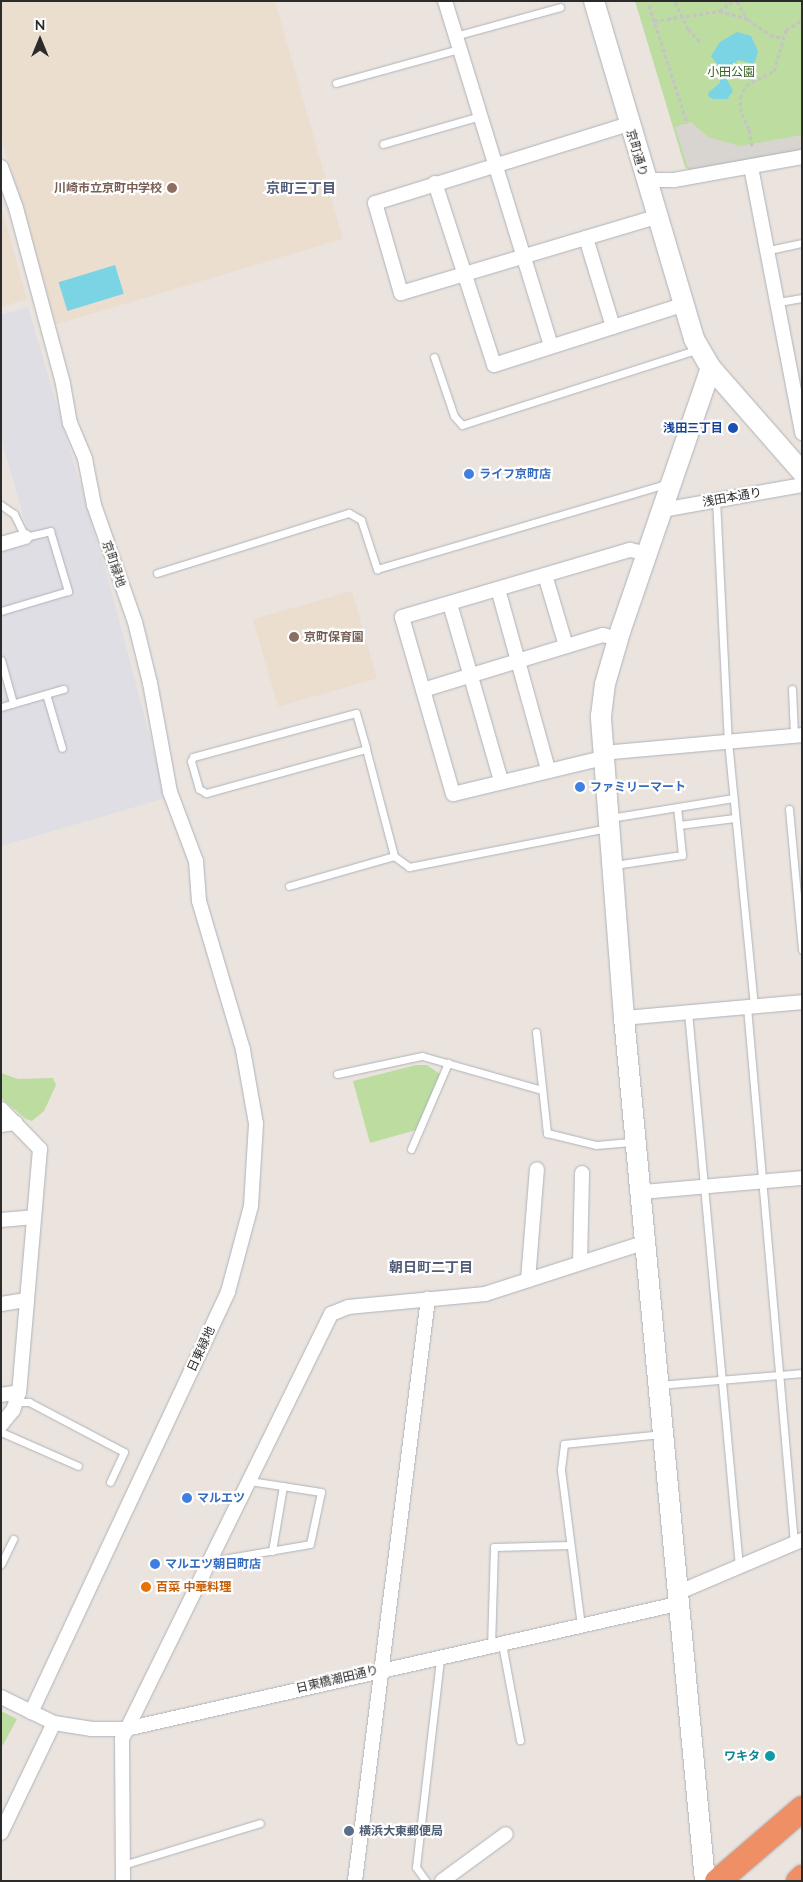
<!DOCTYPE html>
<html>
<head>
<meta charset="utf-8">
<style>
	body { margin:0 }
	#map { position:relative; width:803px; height:1882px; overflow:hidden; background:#ebe4de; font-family:Mulish,"Noto Sans JP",sans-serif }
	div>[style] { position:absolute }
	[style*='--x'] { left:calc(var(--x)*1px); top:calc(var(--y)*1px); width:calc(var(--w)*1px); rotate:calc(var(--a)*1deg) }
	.industrial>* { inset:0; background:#dfdee4 }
	.education>* { inset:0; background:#ebdecf; transform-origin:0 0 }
	.green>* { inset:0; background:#bcdca0 }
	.plaza>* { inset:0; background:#d8d4d0 }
	.water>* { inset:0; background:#7bd4e3; transform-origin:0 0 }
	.path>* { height:3px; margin-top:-1.5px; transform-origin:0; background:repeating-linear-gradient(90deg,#c4c4c4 0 4px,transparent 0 6.5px) }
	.roads { filter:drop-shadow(0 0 1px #aeb2ba) drop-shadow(0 0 1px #aeb2ba) }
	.lane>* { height:7px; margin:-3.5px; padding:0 3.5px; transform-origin:3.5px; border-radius:3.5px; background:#fff }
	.street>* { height:14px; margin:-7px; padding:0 7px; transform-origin:7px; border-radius:7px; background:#fff }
	.secondary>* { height:20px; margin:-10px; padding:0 10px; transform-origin:10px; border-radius:10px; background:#fff }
	.highway>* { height:25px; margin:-12.5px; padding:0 12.5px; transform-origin:12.5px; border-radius:12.5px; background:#ee8f66 }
	.dots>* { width:14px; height:14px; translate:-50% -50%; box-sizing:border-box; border:2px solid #fff; border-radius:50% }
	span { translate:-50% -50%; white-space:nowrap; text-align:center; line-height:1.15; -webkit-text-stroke:4.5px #fff; paint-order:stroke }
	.park-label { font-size:12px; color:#376121 }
	.street-label { font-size:12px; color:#2b2b2b }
	.education-label { font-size:12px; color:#785e54; font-weight:700 }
	.right { translate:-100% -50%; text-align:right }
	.left { translate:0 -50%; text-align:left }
	.transit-label { font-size:12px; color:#164399; font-weight:700 }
	.shop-label { font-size:12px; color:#366cbe; font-weight:700 }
	.food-label { font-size:12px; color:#c56008; font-weight:700 }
	.culture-label { font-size:12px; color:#0d838f; font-weight:700 }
	.service-label { font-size:12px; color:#4e5e75; font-weight:700 }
	.neighbourhood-label { font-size:14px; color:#4f5b77; font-weight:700 }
	.frame { position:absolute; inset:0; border:2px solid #2b2b2b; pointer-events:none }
	.north { position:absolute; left:15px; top:15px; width:50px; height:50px; -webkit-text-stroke:4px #fff; paint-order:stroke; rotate:0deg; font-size:14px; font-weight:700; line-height:20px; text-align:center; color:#2b2b2b }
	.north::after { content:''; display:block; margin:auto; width:18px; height:22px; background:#2b2b2b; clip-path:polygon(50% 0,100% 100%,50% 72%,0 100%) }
</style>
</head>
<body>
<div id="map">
	<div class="industrial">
		<div style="clip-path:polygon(28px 307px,110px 586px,166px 798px,1px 846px,1px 552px,31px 543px,1px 438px,1px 315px)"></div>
	</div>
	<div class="education">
		<div style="clip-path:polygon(1px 1px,275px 1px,343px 239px,54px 325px,1px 136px)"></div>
		<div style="clip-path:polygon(1px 206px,27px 299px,1px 307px)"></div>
		<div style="left:352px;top:591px;width:91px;height:103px;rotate:74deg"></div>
	</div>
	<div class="green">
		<div style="clip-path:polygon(635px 1px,802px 1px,802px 151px,691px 171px,685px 167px)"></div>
		<div style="clip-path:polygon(416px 1065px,427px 1065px,440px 1074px,416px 1130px,370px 1143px,353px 1081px)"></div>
		<div style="clip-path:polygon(1px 1073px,18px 1079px,53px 1078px,56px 1085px,44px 1111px,32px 1121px,26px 1119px,1px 1098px)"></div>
		<div style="clip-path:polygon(1px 1711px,17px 1719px,3px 1745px,1px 1744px)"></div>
	</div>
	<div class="plaza">
		<div style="clip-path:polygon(691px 122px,708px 137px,740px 146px,802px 135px,802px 149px,692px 170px,687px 166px,675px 127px)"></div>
	</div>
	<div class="water">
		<div style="clip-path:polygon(737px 32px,751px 36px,758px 51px,756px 59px,753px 64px,739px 60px,729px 66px,726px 78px,733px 91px,727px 99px,713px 99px,708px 96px,709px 92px,720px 83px,719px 67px,711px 56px,720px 42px)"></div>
		<div style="left:115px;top:265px;width:30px;height:59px;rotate:73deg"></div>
	</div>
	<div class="path">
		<div style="--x:737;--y:1;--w:21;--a:61"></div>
		<div style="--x:675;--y:2;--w:30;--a:64"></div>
		<div style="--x:688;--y:29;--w:19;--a:47"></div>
		<div style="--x:649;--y:5;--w:124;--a:72.1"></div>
		<div style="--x:719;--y:11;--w:30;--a:15"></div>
		<div style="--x:748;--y:19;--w:27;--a:36"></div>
		<div style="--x:770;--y:35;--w:13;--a:13"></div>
		<div style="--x:654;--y:21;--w:66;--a:-8.7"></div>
		<div style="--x:719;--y:11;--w:17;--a:-36"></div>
		<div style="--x:752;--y:146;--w:17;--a:-100"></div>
		<div style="--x:749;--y:129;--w:19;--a:-115"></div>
		<div style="--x:741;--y:112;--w:14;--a:-94"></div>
		<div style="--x:740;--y:98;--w:14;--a:-65"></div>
		<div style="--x:746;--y:85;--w:31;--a:-27"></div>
		<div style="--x:774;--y:71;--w:43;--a:-73.7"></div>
		<div style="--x:786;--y:30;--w:19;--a:-32"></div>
	</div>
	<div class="roads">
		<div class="lane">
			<div style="--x:455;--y:36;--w:109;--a:-15.4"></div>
			<div style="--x:336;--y:83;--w:128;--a:-15.5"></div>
			<div style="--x:383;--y:144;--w:101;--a:-16.1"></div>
			<div style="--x:769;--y:250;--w:34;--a:-12"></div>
			<div style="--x:779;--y:302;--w:23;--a:-10"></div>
			<div style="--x:434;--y:357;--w:62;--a:71.3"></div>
			<div style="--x:454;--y:416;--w:12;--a:48"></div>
			<div style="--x:462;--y:425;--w:249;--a:-17.8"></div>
			<div style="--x:716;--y:499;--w:242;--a:87.2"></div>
			<div style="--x:728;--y:741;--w:266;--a:84.4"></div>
			<div style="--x:1;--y:505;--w:16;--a:35"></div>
			<div style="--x:14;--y:514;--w:25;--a:64"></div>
			<div style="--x:25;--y:537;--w:26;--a:-13"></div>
			<div style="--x:50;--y:531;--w:63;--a:73.3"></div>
			<div style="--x:68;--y:591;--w:70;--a:163.4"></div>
			<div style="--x:157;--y:573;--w:201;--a:-17.4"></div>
			<div style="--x:349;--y:513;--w:14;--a:30"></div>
			<div style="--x:361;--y:520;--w:52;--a:71.9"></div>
			<div style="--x:377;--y:569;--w:304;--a:-16.4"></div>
			<div style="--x:1;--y:660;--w:45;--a:74.4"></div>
			<div style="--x:792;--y:689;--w:46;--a:87.5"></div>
			<div style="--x:46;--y:694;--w:56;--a:73.5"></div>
			<div style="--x:1;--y:707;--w:65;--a:-16.2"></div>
			<div style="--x:366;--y:749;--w:166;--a:164.6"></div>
			<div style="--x:206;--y:793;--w:8;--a:-150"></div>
			<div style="--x:199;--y:789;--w:29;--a:-106"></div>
			<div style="--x:191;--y:761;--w:4;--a:-63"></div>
			<div style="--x:193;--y:757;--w:169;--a:-15.1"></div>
			<div style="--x:356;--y:713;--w:37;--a:74"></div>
			<div style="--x:366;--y:749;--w:111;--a:75.3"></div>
			<div style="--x:394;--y:856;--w:19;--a:36"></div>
			<div style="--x:409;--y:867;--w:203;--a:-11.1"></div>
			<div style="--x:789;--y:809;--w:141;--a:84.7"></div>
			<div style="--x:610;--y:818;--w:125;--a:-9.2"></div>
			<div style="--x:679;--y:825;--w:56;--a:-7.1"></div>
			<div style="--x:614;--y:865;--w:69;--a:-8.4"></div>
			<div style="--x:682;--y:855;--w:48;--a:-95.9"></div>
			<div style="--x:289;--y:886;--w:109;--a:-15.9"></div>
			<div style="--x:747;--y:1007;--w:538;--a:84.99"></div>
			<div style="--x:688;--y:1012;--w:557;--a:84.75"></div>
			<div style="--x:536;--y:1032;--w:102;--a:83.8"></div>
			<div style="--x:547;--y:1133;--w:50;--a:13.8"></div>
			<div style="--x:596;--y:1145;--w:38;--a:-5"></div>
			<div style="--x:337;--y:1074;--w:87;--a:-12"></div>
			<div style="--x:422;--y:1056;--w:125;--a:15.8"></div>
			<div style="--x:411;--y:1149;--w:94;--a:-66.7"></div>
			<div style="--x:659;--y:1385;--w:144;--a:-4.8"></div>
			<div style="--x:16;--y:1402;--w:13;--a:0"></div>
			<div style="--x:29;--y:1402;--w:107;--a:27.8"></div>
			<div style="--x:124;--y:1452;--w:33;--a:115"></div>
			<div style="--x:1;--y:1432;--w:84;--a:23.8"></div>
			<div style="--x:272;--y:1551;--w:66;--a:-80.4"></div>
			<div style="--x:211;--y:1561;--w:100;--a:-9.7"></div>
			<div style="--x:310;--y:1544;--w:53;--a:-78.1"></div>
			<div style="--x:321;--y:1492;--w:72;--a:-171.2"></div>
			<div style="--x:1;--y:1564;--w:28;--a:-64"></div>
			<div style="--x:581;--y:1626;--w:158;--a:-97.3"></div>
			<div style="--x:561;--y:1469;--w:25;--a:-83"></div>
			<div style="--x:564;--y:1444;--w:99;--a:-5.8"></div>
			<div style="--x:502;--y:1644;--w:98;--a:79.4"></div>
			<div style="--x:491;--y:1647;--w:100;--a:-88.3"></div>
			<div style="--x:494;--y:1547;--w:76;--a:-1.5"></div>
			<div style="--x:123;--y:1865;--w:143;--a:-17"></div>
			<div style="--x:426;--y:1881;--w:17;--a:-126"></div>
			<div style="--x:416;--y:1867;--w:210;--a:-83.4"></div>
		</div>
		<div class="street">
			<div style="--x:445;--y:1;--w:361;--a:72.9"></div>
			<div style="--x:629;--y:124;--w:266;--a:162.7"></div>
			<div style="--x:375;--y:203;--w:94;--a:73.9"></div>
			<div style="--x:401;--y:293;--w:266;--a:-16.6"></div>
			<div style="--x:1;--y:167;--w:44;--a:69.9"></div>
			<div style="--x:16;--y:208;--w:182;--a:75"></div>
			<div style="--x:63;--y:384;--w:40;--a:80"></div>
			<div style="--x:70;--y:423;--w:39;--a:67"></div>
			<div style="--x:85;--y:459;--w:47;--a:78.9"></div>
			<div style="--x:94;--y:505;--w:124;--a:70.7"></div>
			<div style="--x:135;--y:622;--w:63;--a:76.2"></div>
			<div style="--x:150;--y:683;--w:111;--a:79.6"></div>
			<div style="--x:170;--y:792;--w:74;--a:69.4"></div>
			<div style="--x:196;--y:861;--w:40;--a:85.7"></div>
			<div style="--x:199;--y:901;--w:155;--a:73.5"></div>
			<div style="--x:243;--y:1050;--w:75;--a:80"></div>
			<div style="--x:256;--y:1124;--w:82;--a:93.5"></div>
			<div style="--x:251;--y:1206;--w:89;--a:105"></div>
			<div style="--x:228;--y:1292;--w:464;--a:115.1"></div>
			<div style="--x:751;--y:167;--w:271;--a:79.1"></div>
			<div style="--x:645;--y:180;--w:29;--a:0"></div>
			<div style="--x:674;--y:180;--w:130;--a:-10.2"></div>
			<div style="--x:435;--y:183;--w:191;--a:72"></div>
			<div style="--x:494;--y:365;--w:197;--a:-17.7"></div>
			<div style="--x:586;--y:238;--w:93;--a:73.1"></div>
			<div style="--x:662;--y:510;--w:142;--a:-10.1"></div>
			<div style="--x:1;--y:544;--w:25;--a:-16"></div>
			<div style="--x:545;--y:575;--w:74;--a:73.5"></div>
			<div style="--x:498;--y:589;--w:187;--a:74.5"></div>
			<div style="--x:450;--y:604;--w:184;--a:73.9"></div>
			<div style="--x:423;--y:690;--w:188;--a:-17"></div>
			<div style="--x:603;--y:635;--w:16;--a:15"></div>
			<div style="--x:602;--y:753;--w:201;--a:-5.1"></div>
			<div style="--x:603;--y:758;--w:154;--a:166.5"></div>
			<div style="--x:453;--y:794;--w:184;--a:-106.1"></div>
			<div style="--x:402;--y:617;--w:238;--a:-16.4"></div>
			<div style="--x:630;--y:550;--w:16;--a:11"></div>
			<div style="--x:624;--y:1018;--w:179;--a:-5.1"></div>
			<div style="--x:1;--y:1109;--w:56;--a:45.7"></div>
			<div style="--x:40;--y:1149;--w:244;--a:94.9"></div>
			<div style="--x:19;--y:1392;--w:19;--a:108"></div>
			<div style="--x:13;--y:1410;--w:19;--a:129"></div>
			<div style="--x:1;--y:1125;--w:15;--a:-8"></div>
			<div style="--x:642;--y:1192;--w:161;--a:-5"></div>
			<div style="--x:1;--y:1220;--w:33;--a:-5"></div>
			<div style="--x:580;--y:1263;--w:90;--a:-88.7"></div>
			<div style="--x:528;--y:1280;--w:111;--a:-85.4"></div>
			<div style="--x:1;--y:1304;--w:26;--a:-9"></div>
			<div style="--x:1;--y:1395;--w:18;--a:-9"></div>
			<div style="--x:677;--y:1593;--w:136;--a:-23"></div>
			<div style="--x:1;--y:1697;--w:59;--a:26.1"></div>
			<div style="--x:54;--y:1723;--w:37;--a:9"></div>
			<div style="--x:91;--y:1729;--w:35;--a:0"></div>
			<div style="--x:126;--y:1729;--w:565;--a:-12.78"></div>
			<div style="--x:1;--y:1833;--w:122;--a:-64.3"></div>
			<div style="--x:123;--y:1881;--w:142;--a:-90.4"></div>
			<div style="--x:122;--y:1739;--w:474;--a:-63.8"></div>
			<div style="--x:331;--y:1314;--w:18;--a:-22"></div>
			<div style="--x:348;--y:1307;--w:138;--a:-5.4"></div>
			<div style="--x:485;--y:1294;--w:169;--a:-17.9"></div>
			<div style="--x:355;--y:1881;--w:587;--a:-82.85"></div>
			<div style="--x:442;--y:1881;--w:79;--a:-36.3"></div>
		</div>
		<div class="secondary">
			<div style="--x:594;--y:1;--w:352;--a:73.5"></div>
			<div style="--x:694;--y:339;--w:34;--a:60"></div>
			<div style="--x:711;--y:368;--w:138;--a:48.8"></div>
			<div style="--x:705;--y:1881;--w:867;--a:-95.36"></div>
			<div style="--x:624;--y:1018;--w:303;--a:-94.4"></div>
			<div style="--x:601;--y:716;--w:32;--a:-83"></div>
			<div style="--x:605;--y:684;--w:57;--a:-73.8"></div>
			<div style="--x:621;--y:629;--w:276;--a:-71"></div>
		</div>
		<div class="highway">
			<div style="--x:717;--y:1881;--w:112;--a:-40.7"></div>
			<div style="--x:798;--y:1881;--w:6;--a:-45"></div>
		</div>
	</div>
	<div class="dots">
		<div style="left:172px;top:188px;background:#8d6e63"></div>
		<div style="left:733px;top:428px;background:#1a4fb4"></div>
		<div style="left:469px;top:474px;background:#3f7fe0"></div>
		<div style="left:294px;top:637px;background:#8d6e63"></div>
		<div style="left:580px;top:787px;background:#3f7fe0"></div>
		<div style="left:187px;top:1498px;background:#3f7fe0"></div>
		<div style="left:155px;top:1564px;background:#3f7fe0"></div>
		<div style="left:146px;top:1587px;background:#e8710a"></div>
		<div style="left:770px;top:1756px;background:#0f9aa8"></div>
		<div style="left:349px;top:1831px;background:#5c6f8a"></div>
	</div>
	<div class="park-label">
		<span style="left:731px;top:72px">小田公園</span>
	</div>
	<div class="street-label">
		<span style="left:637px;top:153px;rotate:74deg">京町通り</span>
		<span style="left:732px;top:497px;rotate:-10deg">浅田本通り</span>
		<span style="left:114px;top:564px;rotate:71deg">京町緑地</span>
		<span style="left:201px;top:1349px;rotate:-65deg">日東緑地</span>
		<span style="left:337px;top:1679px;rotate:-13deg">日東橋潮田通り</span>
	</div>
	<div class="education-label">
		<span class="right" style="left:162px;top:188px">川崎市立京町中学校</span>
		<span class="left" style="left:304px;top:637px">京町保育園</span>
	</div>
	<div class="transit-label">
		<span class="right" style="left:723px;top:428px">浅田三丁目</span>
	</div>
	<div class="shop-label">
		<span class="left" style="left:479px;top:474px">ライフ京町店</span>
		<span class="left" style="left:590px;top:787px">ファミリーマート</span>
		<span class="left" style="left:197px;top:1498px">マルエツ</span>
		<span class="left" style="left:165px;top:1564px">マルエツ朝日町店</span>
	</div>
	<div class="food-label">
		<span class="left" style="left:156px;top:1587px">百菜 中華料理</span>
	</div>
	<div class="culture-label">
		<span class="right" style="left:760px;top:1756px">ワキタ</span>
	</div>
	<div class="service-label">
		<span class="left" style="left:359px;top:1831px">横浜大東郵便局</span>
	</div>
	<div class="neighbourhood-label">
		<span style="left:301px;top:188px">京町三丁目</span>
		<span style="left:431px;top:1267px">朝日町二丁目</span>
	</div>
	<div class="frame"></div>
	<div class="north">N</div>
</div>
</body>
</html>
